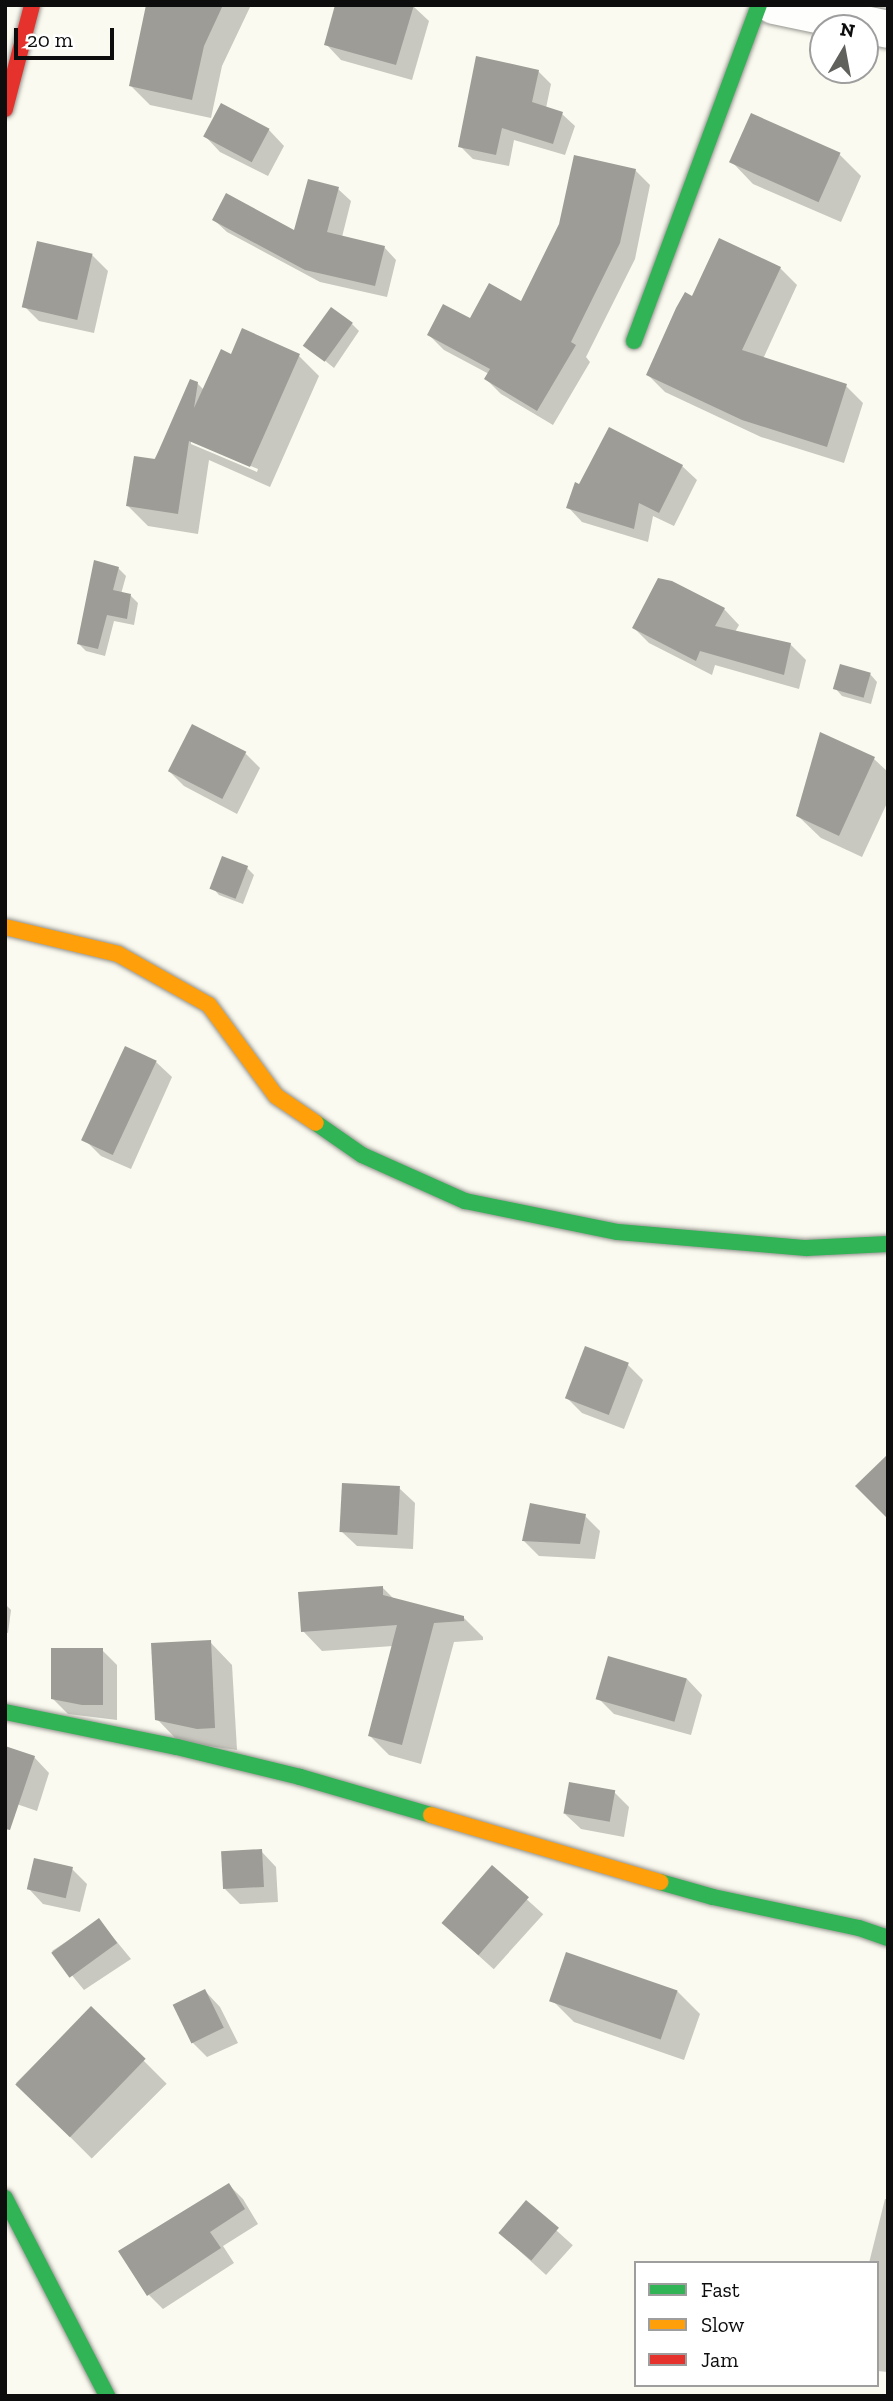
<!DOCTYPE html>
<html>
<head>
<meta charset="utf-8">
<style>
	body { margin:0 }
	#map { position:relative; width:893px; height:2401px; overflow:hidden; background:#fbfaf0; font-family:"Zilla Slab",serif }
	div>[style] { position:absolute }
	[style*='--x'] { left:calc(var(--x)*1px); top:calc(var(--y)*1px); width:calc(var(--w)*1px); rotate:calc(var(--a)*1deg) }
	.shadow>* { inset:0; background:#0003; transform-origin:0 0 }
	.building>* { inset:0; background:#9e9c96; transform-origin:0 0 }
	.roads { filter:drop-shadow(0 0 2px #94948f) drop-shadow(0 0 2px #94948f) }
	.street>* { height:37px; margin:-18.5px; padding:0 18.5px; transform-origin:18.5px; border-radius:18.5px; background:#fefefd }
	.fast>* { height:16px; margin:-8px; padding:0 8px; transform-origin:8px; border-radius:8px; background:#30b455 }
	.slow>* { height:16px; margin:-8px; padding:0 8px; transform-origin:8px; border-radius:8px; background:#ff9f0a }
	.jam>* { height:16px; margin:-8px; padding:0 8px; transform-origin:8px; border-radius:8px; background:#e5322d }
	span { translate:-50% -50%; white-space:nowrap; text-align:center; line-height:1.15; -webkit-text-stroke:7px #fff; paint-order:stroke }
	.frame { position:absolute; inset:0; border:7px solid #0d0d0d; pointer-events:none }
	.legend { position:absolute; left:634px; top:2261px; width:245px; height:126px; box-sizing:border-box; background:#fff; border:2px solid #9e9e9e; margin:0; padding:9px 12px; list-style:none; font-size:21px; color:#0d0d0d }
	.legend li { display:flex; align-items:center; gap:14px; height:35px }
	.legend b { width:35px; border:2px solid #9e9e9e }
	.north { position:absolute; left:809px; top:14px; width:70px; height:70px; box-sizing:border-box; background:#fff; border:2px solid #9e9e9e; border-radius:50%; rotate:10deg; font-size:19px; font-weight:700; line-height:28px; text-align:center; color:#0d0d0d }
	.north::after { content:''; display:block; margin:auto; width:24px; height:32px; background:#60605c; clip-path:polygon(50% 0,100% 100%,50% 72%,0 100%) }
	.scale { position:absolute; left:14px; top:28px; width:100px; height:32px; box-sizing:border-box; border:4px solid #0d0d0d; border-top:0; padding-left:9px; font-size:21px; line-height:24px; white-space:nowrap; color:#0d0d0d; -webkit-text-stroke:5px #fff; paint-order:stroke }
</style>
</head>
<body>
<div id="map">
	<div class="shadow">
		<div style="clip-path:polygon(148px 5px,251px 5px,222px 66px,211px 118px,150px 105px,130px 85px)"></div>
		<div style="clip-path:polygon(413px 6px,429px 21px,412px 80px,341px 60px,326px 44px)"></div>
		<div style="clip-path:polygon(538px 71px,551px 84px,546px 108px,562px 114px,575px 126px,565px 155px,514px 140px,509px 166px,473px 159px,460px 146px)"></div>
		<div style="clip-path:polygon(269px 130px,284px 146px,268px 176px,220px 152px,205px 136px)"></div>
		<div style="clip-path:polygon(839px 154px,861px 176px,841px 222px,753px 184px,731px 161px)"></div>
		<div style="clip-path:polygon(635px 170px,650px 185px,635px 259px,586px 357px,590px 362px,553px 425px,501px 394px,486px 379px,489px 374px,444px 350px,429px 335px,522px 303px)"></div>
		<div style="clip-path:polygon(338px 189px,351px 201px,342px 237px,384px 247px,396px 260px,387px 297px,320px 282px,227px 232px,214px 220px,295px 232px)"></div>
		<div style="clip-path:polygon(92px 255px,108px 271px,94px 333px,39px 321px,24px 306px)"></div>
		<div style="clip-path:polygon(780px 268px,797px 285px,763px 359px,846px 386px,863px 403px,844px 463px,761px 437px,665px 392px,648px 375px,693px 299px)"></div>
		<div style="clip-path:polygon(352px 324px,359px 331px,334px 368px,307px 346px)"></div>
		<div style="clip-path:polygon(evenodd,232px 356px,299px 356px,319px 376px,270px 487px,209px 460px,198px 534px,148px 526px,128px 506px,197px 383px,204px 390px,232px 356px,191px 440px,258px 469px,257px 472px,191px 444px,191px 440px)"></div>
		<div style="clip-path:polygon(610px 429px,682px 466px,697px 480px,674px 526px,653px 516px,648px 542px,582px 522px,568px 507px)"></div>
		<div style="clip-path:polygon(118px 568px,126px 576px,121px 594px,131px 596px,138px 603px,134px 625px,114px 621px,105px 656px,86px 651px,79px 644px)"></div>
		<div style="clip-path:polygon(724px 609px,739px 625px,735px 632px,790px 644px,806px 660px,799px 689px,715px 665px,712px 675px,649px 643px,634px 628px)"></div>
		<div style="clip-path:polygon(870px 674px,877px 682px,871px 704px,842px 696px,835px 688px)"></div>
		<div style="clip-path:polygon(821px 735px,874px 759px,888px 772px,888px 801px,862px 857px,821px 838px,798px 816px)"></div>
		<div style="clip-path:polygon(245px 753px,260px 768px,237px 814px,184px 786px,169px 771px)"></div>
		<div style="clip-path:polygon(247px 868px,254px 875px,243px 904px,219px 895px,212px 887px)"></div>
		<div style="clip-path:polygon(156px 1062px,172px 1077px,131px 1169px,101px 1156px,85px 1140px)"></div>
		<div style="clip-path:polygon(628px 1365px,643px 1380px,624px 1429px,582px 1413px,567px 1398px)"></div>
		<div style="clip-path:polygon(399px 1488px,415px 1503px,413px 1549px,357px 1546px,341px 1531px)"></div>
		<div style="clip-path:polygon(585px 1516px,600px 1531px,595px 1559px,539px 1556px,524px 1541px)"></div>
		<div style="clip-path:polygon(382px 1587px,394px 1599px,463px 1617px,483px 1637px,483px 1640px,454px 1642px,421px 1764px,389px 1755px,369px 1735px,393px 1646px,322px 1651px,303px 1631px)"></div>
		<div style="clip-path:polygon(5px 1604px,11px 1610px,8px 1633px,5px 1632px)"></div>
		<div style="clip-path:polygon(210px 1642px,232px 1665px,237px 1750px,179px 1742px,157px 1719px)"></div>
		<div style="clip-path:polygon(102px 1650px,117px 1665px,117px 1720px,68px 1714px,52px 1698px)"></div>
		<div style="clip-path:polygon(687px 1679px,702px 1695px,691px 1735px,614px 1714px,598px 1698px)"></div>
		<div style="clip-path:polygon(34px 1757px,49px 1773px,37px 1811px,5px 1800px)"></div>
		<div style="clip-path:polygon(614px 1792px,629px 1807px,624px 1837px,581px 1829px,565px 1814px)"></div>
		<div style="clip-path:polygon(261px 1851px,276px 1867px,278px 1902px,240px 1904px,225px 1889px)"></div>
		<div style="left:492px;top:1868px;width:69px;height:74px;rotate:42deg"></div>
		<div style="clip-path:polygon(72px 1869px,87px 1884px,80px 1912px,43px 1904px,28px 1888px)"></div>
		<div style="clip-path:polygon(99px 1920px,131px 1959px,84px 1990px,52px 1951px)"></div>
		<div style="clip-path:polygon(205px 1991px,220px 2007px,238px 2043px,207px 2057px,192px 2042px)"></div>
		<div style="clip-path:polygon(677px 1991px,700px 2014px,684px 2060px,574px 2022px,552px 2000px)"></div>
		<div style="left:91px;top:2008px;width:107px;height:106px;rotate:45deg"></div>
		<div style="clip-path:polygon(229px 2185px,243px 2199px,258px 2224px,223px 2246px,234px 2263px,163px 2309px,149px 2295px)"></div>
		<div style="clip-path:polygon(885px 2199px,888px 2200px,888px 2372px,877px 2371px,877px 2263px,869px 2263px)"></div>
		<div style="left:526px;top:2203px;width:63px;height:40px;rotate:42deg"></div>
	</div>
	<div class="building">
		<div style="clip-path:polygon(146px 5px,223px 5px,204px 46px,192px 100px,129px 86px)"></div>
		<div style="clip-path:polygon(335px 5px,414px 5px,396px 65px,324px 45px)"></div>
		<div style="clip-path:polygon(476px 56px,539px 70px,532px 102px,563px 112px,553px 144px,502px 128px,496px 155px,458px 147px)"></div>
		<div style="left:221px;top:103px;width:55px;height:38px;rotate:28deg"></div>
		<div style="left:751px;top:113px;width:98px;height:54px;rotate:24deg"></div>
		<div style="clip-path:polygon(574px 155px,636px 169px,620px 243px,571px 342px,576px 345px,537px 411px,484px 379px,490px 369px,427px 335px,443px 304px,470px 318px,489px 283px,521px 301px,559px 224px)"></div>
		<div style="clip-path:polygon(308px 179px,339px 187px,327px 232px,385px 246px,375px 286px,305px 270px,212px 220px,226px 193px,294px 230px)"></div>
		<div style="clip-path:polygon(719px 238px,781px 267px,742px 350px,847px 384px,827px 447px,742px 420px,646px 375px,676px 308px,685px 292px,692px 296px)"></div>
		<div style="left:37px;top:241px;width:57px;height:68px;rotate:13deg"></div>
		<div style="left:331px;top:307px;width:27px;height:48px;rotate:36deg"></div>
		<div style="clip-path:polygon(242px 328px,300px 354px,250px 467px,189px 441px,178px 514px,126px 506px,134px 456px,155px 459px,190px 379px,198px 382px,194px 408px,221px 349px,231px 354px)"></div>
		<div style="clip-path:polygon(609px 427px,683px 465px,659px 513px,639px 503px,634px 529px,566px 508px,575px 482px,579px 484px)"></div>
		<div style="clip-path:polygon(94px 560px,119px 567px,113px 590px,131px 594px,127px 619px,107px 615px,98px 649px,77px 644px)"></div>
		<div style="clip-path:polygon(658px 578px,672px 581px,725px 608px,715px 626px,791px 643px,784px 675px,700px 651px,696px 661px,632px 628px)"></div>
		<div style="left:840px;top:664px;width:32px;height:26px;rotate:16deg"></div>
		<div style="left:192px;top:724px;width:61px;height:53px;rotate:27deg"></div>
		<div style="clip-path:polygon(820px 732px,875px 757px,839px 836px,796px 816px)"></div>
		<div style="left:222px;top:856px;width:28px;height:35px;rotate:21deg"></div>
		<div style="left:125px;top:1046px;width:35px;height:104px;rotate:25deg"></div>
		<div style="left:585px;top:1346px;width:47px;height:56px;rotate:21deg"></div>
		<div style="clip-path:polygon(888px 1454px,888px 1519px,855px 1486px)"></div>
		<div style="left:342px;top:1483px;width:58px;height:49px;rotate:3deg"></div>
		<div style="clip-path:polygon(530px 1503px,586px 1514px,580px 1544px,522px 1541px)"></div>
		<div style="clip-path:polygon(383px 1586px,383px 1595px,464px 1616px,464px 1621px,434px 1623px,402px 1745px,368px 1736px,397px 1625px,301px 1632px,298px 1592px)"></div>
		<div style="clip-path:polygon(211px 1640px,215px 1728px,197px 1729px,155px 1720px,151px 1643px)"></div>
		<div style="clip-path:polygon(51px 1648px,103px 1648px,103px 1705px,82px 1705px,51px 1699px)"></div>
		<div style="left:608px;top:1656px;width:82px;height:45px;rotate:16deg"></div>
		<div style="clip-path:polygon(5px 1746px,35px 1756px,10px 1830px,5px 1829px)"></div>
		<div style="left:569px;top:1782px;width:47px;height:32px;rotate:10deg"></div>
		<div style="left:262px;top:1849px;width:38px;height:41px;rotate:87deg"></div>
		<div style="left:34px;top:1858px;width:40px;height:32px;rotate:13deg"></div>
		<div style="left:492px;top:1865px;width:49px;height:77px;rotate:41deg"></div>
		<div style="left:99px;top:1918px;width:31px;height:59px;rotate:54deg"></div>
		<div style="left:566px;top:1952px;width:118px;height:52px;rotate:19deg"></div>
		<div style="left:205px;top:1989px;width:43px;height:36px;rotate:64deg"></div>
		<div style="left:91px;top:2006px;width:76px;height:109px;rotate:44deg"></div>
		<div style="clip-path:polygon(229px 2183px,245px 2209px,210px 2232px,221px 2248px,147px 2296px,118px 2251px)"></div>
		<div style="left:526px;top:2200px;width:43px;height:43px;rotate:40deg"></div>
	</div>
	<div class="roads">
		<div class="street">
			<div style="--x:773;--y:5;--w:117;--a:11.8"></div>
		</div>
		<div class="fast">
			<div style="--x:634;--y:341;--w:358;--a:-69.6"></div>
			<div style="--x:316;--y:1123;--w:56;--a:34.8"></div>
			<div style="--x:362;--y:1155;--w:113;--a:24.1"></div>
			<div style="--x:465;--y:1201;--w:156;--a:11.5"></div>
			<div style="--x:618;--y:1232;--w:189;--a:4.9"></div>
			<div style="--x:806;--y:1248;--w:82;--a:-2.8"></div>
			<div style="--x:5;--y:1712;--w:176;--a:11.5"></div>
			<div style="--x:177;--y:1747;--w:127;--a:13.7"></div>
			<div style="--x:300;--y:1777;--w:136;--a:16.2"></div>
			<div style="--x:660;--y:1882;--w:55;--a:15.8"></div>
			<div style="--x:713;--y:1897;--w:149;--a:12"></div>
			<div style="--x:859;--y:1928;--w:31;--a:19"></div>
			<div style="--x:5;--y:2198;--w:223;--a:62.7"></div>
		</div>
		<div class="slow">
			<div style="--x:5;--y:927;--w:116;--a:13.4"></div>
			<div style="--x:118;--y:954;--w:104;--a:29.3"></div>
			<div style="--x:209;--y:1005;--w:113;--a:53.6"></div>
			<div style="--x:276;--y:1096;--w:48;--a:34"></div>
			<div style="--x:431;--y:1815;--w:239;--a:16.3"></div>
		</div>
		<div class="jam">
			<div style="--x:5;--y:109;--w:107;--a:-75.4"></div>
		</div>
	</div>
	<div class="frame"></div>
	<ul class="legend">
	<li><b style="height:9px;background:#30b455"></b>Fast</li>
	<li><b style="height:9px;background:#ff9f0a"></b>Slow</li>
	<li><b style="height:9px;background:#e5322d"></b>Jam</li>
	</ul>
	<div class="north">N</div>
	<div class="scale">20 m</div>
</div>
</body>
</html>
